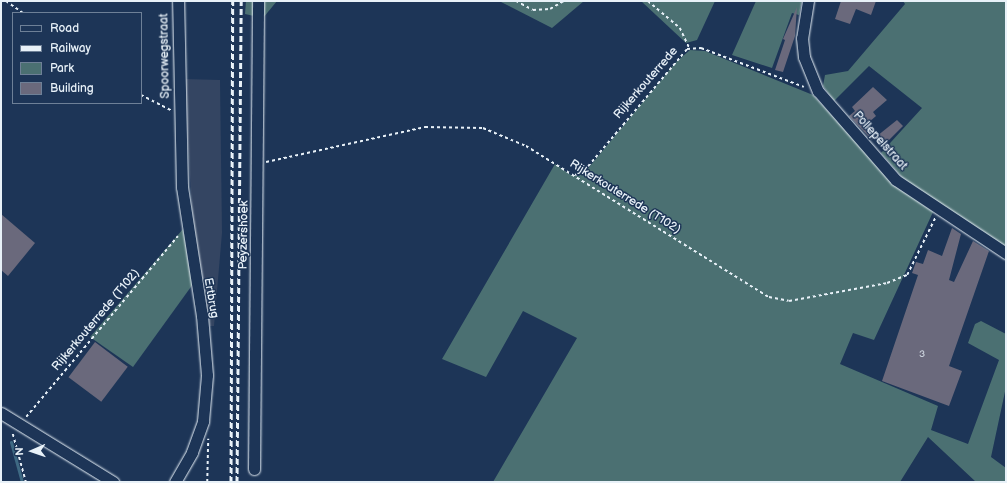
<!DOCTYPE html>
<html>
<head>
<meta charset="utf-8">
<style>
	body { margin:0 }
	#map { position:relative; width:1007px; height:483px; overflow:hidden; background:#1d3557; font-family:"Balsamiq Sans",sans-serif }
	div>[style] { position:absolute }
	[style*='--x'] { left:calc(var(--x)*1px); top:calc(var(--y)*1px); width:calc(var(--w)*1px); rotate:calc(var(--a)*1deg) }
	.built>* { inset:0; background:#344562 }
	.green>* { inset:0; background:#4b7072 }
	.stream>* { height:3px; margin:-1.5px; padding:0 1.5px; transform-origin:1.5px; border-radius:1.5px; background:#3e6983 }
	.building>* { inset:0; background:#6a697c; transform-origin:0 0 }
	.path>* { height:1.5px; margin-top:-0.75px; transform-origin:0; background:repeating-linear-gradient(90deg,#e8f1f8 0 3px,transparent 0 6px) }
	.roads { filter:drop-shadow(0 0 1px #e8f1f8) drop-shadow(0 0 1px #e8f1f8) }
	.minor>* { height:11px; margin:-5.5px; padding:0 5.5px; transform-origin:5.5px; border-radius:5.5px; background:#1d3557 }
	.rail>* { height:3px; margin-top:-1.5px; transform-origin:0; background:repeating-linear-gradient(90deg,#e8f1f8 0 6px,transparent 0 9px) }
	span { translate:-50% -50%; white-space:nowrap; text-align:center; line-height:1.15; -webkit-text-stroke:3px #1d3557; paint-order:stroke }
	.number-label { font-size:10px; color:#c8cfd9 }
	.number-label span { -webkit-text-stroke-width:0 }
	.street-label { font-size:12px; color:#e8f1f8 }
	.frame { position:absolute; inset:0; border:2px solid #e8f1f8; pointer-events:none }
	.legend { position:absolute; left:12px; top:12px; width:130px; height:92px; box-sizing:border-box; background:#1d3557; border:1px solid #6e8097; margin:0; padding:5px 7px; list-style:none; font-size:12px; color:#e8f1f8 }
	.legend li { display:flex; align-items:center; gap:8px; height:20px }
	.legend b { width:20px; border:1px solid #6e8097 }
	.north { position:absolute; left:12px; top:431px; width:40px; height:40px; -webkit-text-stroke:3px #1d3557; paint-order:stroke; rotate:268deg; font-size:11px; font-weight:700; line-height:16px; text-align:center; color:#e8f1f8 }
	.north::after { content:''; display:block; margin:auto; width:14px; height:18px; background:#e8f1f8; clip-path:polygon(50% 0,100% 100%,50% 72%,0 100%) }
</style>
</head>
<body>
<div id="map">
	<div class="built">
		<div style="clip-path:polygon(184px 79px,220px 80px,222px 233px,214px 326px,210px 326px,193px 223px)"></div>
	</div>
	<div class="green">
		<div style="clip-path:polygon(246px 1px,277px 1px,263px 18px,245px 14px)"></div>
		<div style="clip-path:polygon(499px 1px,584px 1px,552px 28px)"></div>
		<div style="clip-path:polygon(641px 1px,715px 1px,697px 40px,686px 43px)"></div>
		<div style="clip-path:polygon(756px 1px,802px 1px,799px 15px,792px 13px,772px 68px,732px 55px)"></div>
		<div style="clip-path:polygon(903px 1px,1006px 1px,1006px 250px,906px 182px,881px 153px,922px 108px,869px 66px,834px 101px,823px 86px,825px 75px,848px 71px,905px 4px)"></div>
		<div style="clip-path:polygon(690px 50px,705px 51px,813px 95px,897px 186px,933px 212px,874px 340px,853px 333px,840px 364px,938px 406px,931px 430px,968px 444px,999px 360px,968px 343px,975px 324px,981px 321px,1006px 334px,1006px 387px,991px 457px,1006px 468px,1006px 482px,976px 482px,928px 437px,900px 482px,493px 482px,577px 338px,523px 311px,486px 377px,442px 359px,555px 164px,571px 175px,578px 176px,585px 172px,676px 62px)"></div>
		<div style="clip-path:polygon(183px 229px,193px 284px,133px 367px,90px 337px)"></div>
	</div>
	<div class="stream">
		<div style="--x:11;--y:442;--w:41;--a:74.6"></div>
	</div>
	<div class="building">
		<div style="clip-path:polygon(841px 1px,876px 1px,871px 15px,856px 9px,850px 24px,835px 19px)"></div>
		<div style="clip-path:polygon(797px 7px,795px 36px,783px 72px,775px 70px,785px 40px,783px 39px)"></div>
		<div style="clip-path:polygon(873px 87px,887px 100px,873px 112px,876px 116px,868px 123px,878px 133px,872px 140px,849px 116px,855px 111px,852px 107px)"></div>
		<div style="clip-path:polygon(897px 120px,903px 126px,885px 144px,877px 136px)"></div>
		<div style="clip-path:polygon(1px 214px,35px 243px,8px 276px,1px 270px)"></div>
		<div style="clip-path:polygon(952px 228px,961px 234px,949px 280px,954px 282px,973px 241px,989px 251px,949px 366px,962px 371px,949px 406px,882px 381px,918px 275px,912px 273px,916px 262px,923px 264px,928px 250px,942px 256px)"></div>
		<div style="left:95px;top:342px;width:41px;height:44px;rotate:37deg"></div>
	</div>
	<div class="path">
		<div style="--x:6;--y:1;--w:21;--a:35"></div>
		<div style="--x:516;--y:1;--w:19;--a:28"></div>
		<div style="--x:533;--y:10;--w:17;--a:-3"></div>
		<div style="--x:550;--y:9;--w:16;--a:-30"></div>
		<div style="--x:648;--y:1;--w:42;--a:40.2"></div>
		<div style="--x:680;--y:28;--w:23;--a:65"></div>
		<div style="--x:141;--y:95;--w:34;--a:27"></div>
		<div style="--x:266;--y:162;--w:163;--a:-12.4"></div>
		<div style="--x:425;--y:127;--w:58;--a:1"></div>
		<div style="--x:483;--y:128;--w:47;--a:22.7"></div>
		<div style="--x:526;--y:146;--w:286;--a:31.9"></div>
		<div style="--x:769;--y:297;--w:20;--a:11"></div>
		<div style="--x:789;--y:301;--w:100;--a:-10.4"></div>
		<div style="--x:887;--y:283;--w:22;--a:-22"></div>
		<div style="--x:907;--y:275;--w:64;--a:-63.8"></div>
		<div style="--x:575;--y:175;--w:10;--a:-24"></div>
		<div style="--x:584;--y:171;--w:160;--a:-49.8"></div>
		<div style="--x:687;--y:49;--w:14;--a:-4"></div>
		<div style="--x:701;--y:48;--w:110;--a:20.7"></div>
		<div style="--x:26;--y:417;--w:236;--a:-50"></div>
		<div style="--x:13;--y:434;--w:50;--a:74.8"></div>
		<div style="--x:207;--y:482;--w:43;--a:-88.7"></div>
	</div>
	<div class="roads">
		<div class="minor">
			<div style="--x:808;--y:1;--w:37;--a:99"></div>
			<div style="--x:802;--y:38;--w:19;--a:84"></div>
			<div style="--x:804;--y:57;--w:37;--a:68"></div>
			<div style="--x:818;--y:91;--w:118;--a:48.8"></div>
			<div style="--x:896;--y:180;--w:132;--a:33.6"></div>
			<div style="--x:1;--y:413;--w:132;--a:31.6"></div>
			<div style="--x:254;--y:469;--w:468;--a:-89.5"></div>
			<div style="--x:175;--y:482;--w:34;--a:-60"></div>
			<div style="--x:192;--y:452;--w:33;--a:-70"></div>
			<div style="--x:203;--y:421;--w:46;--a:-85"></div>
			<div style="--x:207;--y:375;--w:59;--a:-94.8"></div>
			<div style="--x:202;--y:316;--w:131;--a:-98.8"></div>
			<div style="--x:182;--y:187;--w:186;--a:-91.2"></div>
		</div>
	</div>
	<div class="rail">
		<div style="--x:231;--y:482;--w:481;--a:-89.8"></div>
		<div style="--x:237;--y:482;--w:481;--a:-89.5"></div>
	</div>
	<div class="number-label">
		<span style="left:922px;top:355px">3</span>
	</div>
	<div class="street-label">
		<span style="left:165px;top:56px;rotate:-91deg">Spoorwegstraat</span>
		<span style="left:646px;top:83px;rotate:-49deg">Rijkerkouterrede</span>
		<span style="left:880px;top:141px;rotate:48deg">Pollepelstraat</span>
		<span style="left:625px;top:197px;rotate:32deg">Rijkerkouterrede (T102)</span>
		<span style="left:244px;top:235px;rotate:-89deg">Peyzershoek</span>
		<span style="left:211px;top:298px;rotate:80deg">Ertbrug</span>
		<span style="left:96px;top:320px;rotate:-50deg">Rijkerkouterrede (T102)</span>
	</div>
	<div class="frame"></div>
	<ul class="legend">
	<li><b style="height:5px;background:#1d3557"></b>Road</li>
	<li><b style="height:5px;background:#e8f1f8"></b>Railway</li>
	<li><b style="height:11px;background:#4b7072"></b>Park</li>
	<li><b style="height:11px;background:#6a697c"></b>Building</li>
	</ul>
	<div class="north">N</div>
</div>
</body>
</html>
